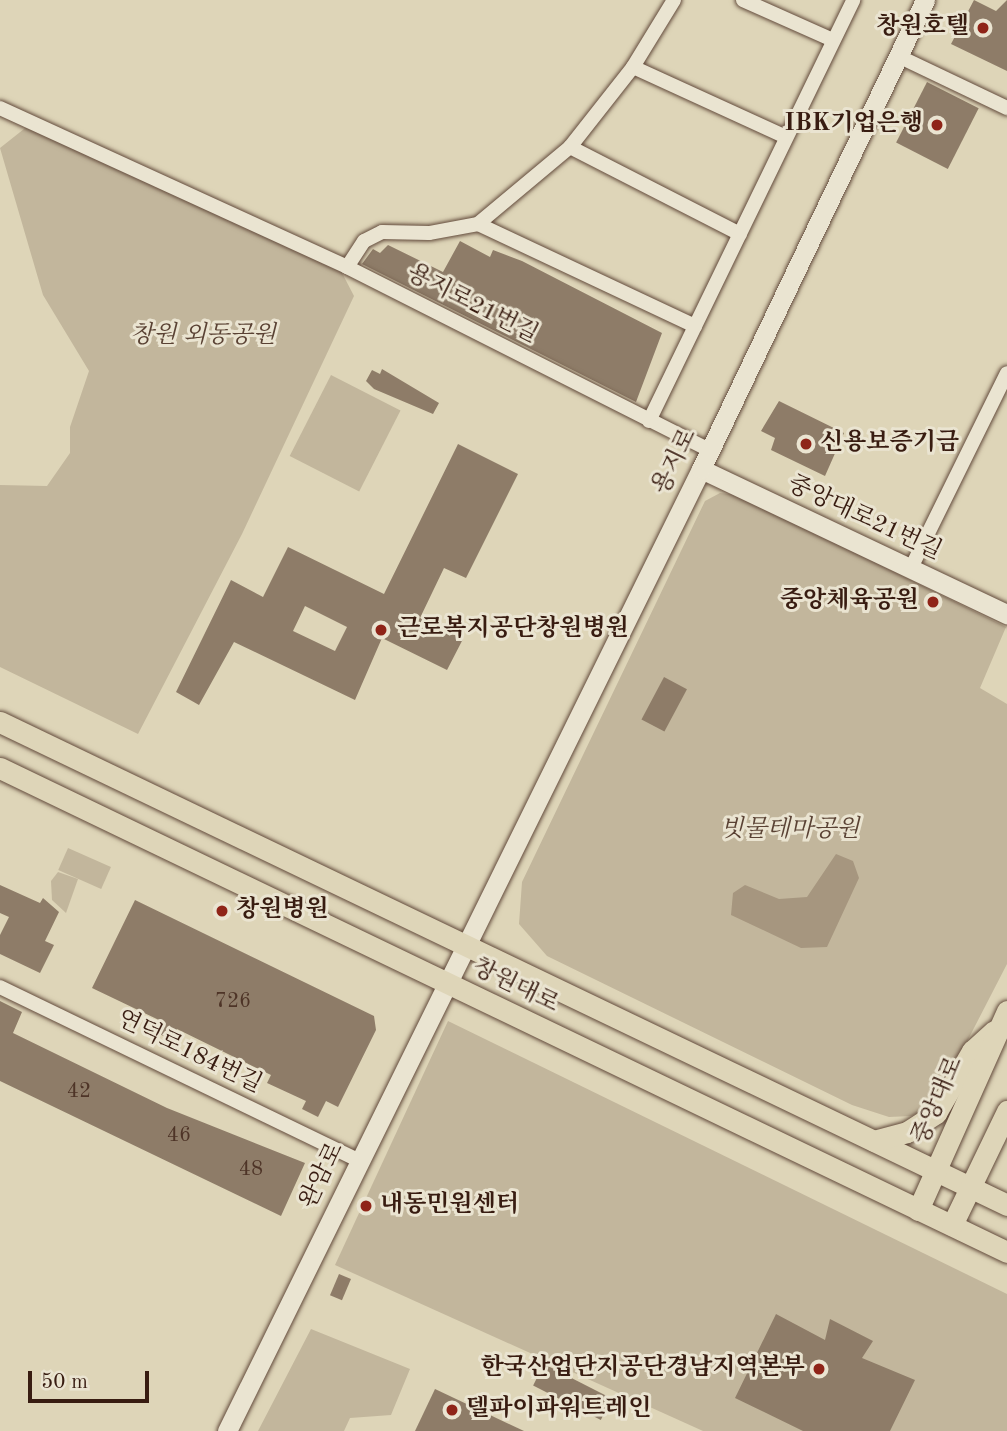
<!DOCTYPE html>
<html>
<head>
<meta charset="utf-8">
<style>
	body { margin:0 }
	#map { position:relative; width:1007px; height:1431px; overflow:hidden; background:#ded5b8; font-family:"Old Standard TT","Noto Serif KR",serif }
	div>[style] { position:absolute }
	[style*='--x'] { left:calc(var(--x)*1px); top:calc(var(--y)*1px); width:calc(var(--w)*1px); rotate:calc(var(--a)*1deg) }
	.green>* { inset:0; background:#c2b69c; transform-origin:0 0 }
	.water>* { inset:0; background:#a6967f }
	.building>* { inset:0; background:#8e7c68; transform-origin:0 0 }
	.roads { filter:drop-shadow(0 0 2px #624a3b) drop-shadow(0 0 2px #624a3b) }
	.street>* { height:14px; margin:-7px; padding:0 7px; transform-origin:7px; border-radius:7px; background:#eae4d1 }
	.secondary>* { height:19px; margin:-9.5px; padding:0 9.5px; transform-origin:9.5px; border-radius:9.5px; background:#eae4d1 }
	.primary>* { height:21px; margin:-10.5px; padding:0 10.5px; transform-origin:10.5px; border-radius:10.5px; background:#ded5b8 }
	.dots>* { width:19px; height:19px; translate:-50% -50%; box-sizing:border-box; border:4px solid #eae4d1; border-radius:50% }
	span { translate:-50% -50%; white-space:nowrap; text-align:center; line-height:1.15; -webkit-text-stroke:6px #eae4d1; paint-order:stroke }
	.number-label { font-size:21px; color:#4e3427 }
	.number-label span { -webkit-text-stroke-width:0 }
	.poi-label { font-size:24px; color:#381c11; font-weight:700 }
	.right { translate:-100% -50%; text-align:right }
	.left { translate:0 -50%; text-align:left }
	.street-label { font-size:24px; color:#381c11 }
	.park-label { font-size:24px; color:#5a4234; font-style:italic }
	.scale { position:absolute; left:28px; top:1371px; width:121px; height:32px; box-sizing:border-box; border:4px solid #381c11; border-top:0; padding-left:9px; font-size:21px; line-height:24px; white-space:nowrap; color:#381c11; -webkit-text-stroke:5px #eae4d1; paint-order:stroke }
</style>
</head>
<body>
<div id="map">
	<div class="green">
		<div style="clip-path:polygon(29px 125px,340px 269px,354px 296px,242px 534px,138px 734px,0 667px,0 485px,47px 486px,70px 453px,70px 427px,89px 371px,43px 295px,0 148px)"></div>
		<div style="left:331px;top:375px;width:78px;height:91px;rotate:27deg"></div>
		<div style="clip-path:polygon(720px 493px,738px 495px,1006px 627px,980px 688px,1007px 704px,1007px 964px,941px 1092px,925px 1110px,911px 1116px,889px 1117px,852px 1105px,547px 956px,519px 924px,522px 882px,705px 501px)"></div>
		<div style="left:68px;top:848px;width:47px;height:24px;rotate:24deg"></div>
		<div style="clip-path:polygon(58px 872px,78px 879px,66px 913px,52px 900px,51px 881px)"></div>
		<div style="clip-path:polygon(448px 1021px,1007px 1294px,1007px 1431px,703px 1431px,335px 1265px)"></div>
		<div style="clip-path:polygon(311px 1329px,410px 1369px,391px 1415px,350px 1418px,344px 1431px,258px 1431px)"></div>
	</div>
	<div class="water">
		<div style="clip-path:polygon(836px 854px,853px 861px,859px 878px,827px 947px,801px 948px,731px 915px,733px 893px,745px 885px,779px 899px,807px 897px)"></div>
	</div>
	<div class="building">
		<div style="clip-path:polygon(974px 0,996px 11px,1007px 0,1007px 71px,951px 44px)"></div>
		<div style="left:927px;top:82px;width:58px;height:68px;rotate:27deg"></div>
		<div style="clip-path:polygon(460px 241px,490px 257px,493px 250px,522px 261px,662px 333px,636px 402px,362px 264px,373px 249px,380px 253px,388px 245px,443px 272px)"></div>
		<div style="clip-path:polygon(382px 369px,439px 403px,433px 414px,374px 389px,366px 381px,372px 370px,380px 374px)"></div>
		<div style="clip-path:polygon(779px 401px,844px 433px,825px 476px,771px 450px,775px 438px,761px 431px)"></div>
		<div style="clip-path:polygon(evenodd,458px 444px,518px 474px,466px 578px,444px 568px,420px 618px,463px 639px,447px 670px,382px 638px,355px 700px,234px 642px,199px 705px,176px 692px,231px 580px,263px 597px,288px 547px,384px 594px,458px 444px,305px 606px,347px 627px,335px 651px,293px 631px,305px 606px)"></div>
		<div style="left:664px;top:677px;width:26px;height:48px;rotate:28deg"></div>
		<div style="clip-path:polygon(0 885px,40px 903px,43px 898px,59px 912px,45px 941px,54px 945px,40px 973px,0 954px,0 935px,9px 917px,0 913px)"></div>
		<div style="clip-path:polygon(135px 900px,374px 1016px,376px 1030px,338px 1107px,326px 1101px,318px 1117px,302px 1109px,306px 1101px,267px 1083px,271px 1075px,177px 1029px,171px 1040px,156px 1032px,161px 1021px,92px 988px)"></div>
		<div style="clip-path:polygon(0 1001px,22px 1012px,13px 1033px,167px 1108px,305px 1163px,281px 1216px,0 1081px)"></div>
		<div style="left:339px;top:1274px;width:13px;height:23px;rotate:23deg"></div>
		<div style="clip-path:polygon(776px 1314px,825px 1340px,830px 1319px,873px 1341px,862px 1358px,915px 1380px,890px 1431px,803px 1431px,735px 1398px)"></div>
		<div style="left:544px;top:1364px;width:76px;height:24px;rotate:27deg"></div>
		<div style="clip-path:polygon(435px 1389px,524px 1431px,415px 1431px)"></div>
	</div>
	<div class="roads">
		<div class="street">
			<div style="--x:674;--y:0;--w:79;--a:121.5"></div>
			<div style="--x:633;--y:67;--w:102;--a:128.2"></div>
			<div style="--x:570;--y:147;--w:120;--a:140.1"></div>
			<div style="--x:478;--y:224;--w:50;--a:169.6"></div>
			<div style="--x:429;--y:233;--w:47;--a:-178.8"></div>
			<div style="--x:382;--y:232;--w:20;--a:153"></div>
			<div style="--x:364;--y:241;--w:31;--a:123"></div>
			<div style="--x:347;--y:267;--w:407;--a:26.8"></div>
			<div style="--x:743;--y:0;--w:98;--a:24"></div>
			<div style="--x:898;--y:56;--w:121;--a:25.5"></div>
			<div style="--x:633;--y:67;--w:168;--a:24.6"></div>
			<div style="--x:0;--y:108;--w:382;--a:24.6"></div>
			<div style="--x:570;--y:147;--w:191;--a:27.1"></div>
			<div style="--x:478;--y:224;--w:240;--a:25.2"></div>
			<div style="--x:649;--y:421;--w:468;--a:-64.1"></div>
			<div style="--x:911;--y:568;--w:217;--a:-63.8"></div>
			<div style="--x:0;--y:987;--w:398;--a:25.8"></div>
		</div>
		<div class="secondary">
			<div style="--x:701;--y:469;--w:339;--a:25.4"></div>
			<div style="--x:227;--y:1431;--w:1072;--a:-63.77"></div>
			<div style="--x:701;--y:469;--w:520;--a:-64.47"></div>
		</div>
		<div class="primary">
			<div style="--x:0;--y:722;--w:1117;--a:25.62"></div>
			<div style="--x:0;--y:768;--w:1117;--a:25.67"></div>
			<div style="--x:874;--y:1141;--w:34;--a:-15"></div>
			<div style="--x:907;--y:1132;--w:35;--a:-33"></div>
			<div style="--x:936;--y:1113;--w:72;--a:-59.9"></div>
			<div style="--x:972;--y:1051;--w:30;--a:-42"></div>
			<div style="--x:918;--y:1210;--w:218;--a:-65.9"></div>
			<div style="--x:952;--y:1225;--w:127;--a:-64.2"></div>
		</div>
	</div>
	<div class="dots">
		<div style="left:983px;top:28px;background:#8f2418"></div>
		<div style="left:937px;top:125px;background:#8f2418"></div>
		<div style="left:806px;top:444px;background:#8f2418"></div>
		<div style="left:933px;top:602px;background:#8f2418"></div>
		<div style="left:381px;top:630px;background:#8f2418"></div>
		<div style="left:222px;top:911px;background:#8f2418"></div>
		<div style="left:366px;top:1206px;background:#8f2418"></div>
		<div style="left:819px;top:1369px;background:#8f2418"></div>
		<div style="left:452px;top:1410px;background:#8f2418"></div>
	</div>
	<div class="number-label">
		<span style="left:233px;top:1002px">726</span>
		<span style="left:79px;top:1092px">42</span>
		<span style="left:179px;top:1136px">46</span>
		<span style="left:251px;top:1170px">48</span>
	</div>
	<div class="poi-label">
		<span class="right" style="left:969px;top:28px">창원호텔</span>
		<span class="right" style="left:923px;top:125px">IBK기업은행</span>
		<span class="left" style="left:820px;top:444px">신용보증기금</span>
		<span class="right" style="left:919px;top:602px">중앙체육공원</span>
		<span class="left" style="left:397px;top:630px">근로복지공단창원병원</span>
		<span class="left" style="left:236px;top:911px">창원병원</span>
		<span class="left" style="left:380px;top:1206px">내동민원센터</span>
		<span class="right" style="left:805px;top:1369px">한국산업단지공단경남지역본부</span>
		<span class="left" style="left:466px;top:1410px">델파이파워트레인</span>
	</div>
	<div class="street-label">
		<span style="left:472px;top:305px;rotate:27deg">용지로21번길</span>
		<span style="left:676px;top:462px;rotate:-64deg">용지로</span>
		<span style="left:864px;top:519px;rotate:25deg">중앙대로21번길</span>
		<span style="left:515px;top:987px;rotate:26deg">창원대로</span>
		<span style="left:189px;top:1053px;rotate:26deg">연덕로184번길</span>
		<span style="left:939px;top:1101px;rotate:-67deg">중앙대로</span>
		<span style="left:323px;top:1176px;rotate:-64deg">완암로</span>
	</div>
	<div class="park-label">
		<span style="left:203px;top:337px">창원 외동공원</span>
		<span style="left:790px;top:831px">빗물테마공원</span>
	</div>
	<div class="scale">50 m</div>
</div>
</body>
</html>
